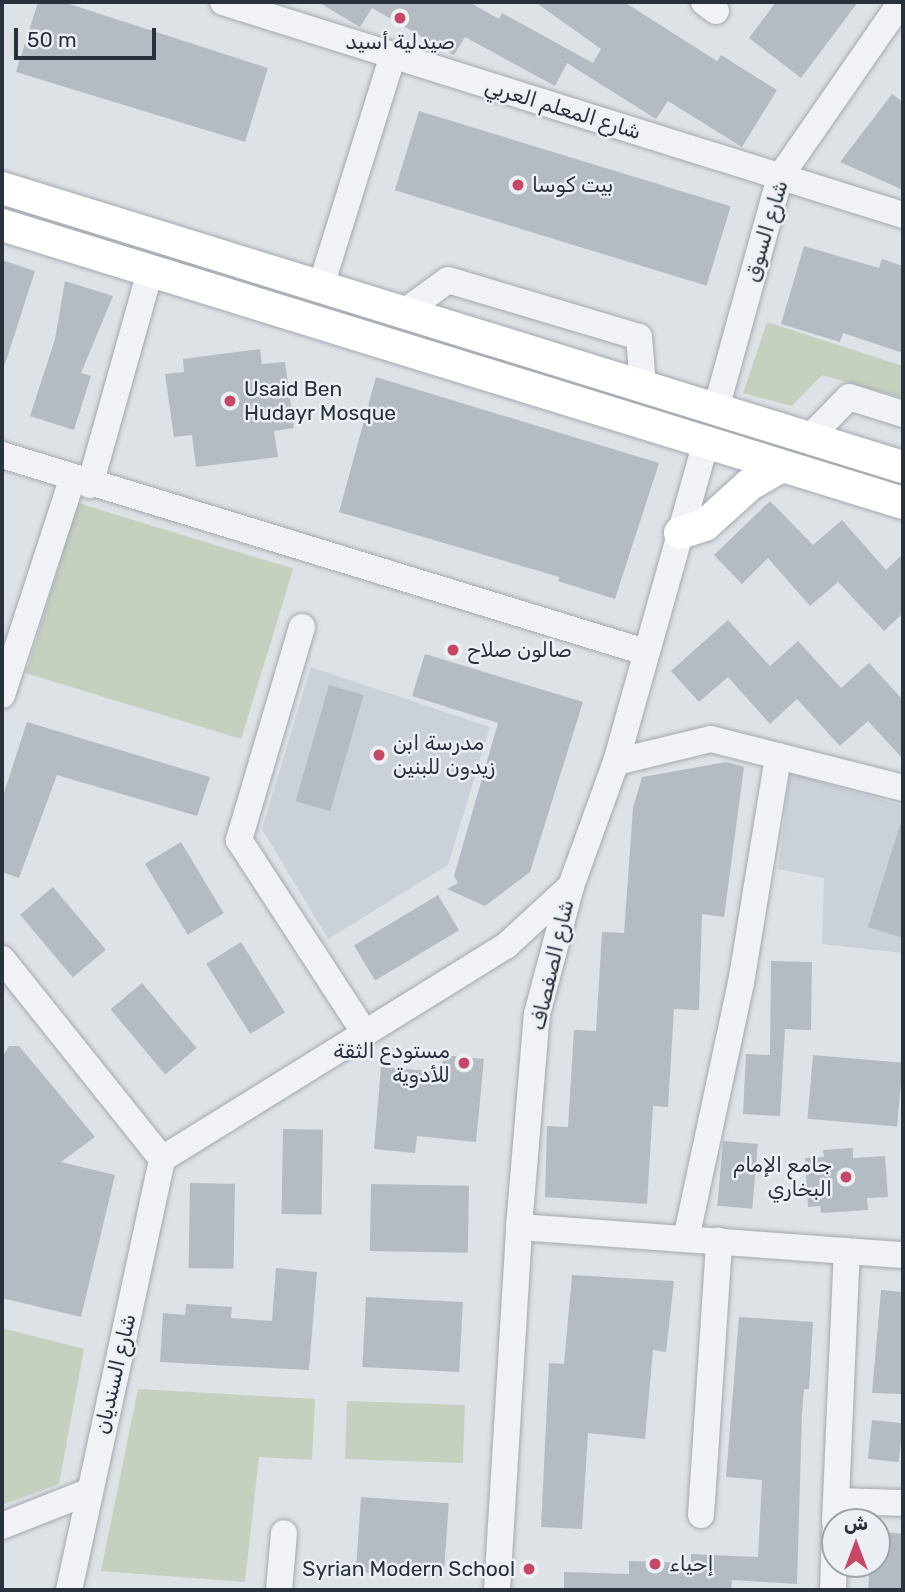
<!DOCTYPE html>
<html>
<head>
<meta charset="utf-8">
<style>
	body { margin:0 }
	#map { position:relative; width:905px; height:1592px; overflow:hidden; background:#dde2e6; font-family:Rubik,Cairo,sans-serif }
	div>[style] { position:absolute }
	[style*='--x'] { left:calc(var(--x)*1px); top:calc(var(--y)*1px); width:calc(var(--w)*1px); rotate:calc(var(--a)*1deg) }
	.built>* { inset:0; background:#cbd1d8 }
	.green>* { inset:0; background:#c5d0bf; transform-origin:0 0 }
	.building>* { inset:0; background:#b5bbc3; transform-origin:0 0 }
	.roads { filter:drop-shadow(0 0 2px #a3a9b0) drop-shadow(0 0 2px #a3a9b0) }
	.minor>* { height:26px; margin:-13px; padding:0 13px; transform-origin:13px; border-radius:13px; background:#f0f2f5 }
	.major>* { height:32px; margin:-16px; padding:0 16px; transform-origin:16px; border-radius:16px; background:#fff }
	.dots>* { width:19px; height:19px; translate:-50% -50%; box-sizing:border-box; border:4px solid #ecf0f4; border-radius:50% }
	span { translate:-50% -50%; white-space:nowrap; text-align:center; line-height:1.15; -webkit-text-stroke:5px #ecf0f4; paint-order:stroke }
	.poi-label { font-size:21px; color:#28313c }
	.left { translate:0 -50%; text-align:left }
	.right { translate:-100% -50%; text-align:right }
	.street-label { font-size:21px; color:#28313c }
	.frame { position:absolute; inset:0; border:4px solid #28313c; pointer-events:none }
	.north { position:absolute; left:821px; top:1508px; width:70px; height:70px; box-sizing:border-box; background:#ecf0f4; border:2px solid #9ea4aa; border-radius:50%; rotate:0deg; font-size:19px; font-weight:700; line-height:28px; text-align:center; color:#28313c }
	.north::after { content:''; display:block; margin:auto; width:24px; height:32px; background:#c64866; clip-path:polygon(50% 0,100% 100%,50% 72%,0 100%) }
	.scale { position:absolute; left:14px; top:28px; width:142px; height:32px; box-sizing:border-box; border:4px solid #28313c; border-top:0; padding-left:9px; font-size:21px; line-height:24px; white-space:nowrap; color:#28313c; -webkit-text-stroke:5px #ecf0f4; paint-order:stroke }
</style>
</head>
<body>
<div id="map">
	<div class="built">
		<div style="clip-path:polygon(311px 667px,490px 727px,448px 865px,328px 939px,262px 829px)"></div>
		<div style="clip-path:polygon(790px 773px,903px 806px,903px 953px,822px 944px,824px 878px,778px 869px)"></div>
	</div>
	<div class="green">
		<div style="clip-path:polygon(767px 322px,903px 366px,903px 398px,822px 375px,792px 406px,743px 393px)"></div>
		<div style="left:78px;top:503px;width:225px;height:178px;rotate:17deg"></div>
		<div style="clip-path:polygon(2px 1328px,84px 1349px,59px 1484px,2px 1505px)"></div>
		<div style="clip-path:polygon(138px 1389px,315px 1399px,312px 1460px,259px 1457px,245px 1582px,101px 1571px)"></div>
		<div style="left:347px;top:1401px;width:118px;height:58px;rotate:2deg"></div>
	</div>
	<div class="building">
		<div style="clip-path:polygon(38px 2px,63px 2px,268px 68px,245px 142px,16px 72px)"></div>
		<div style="clip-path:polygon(318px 2px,469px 2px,499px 19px,502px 13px,593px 63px,601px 49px,535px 2px,624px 2px,717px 61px,721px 55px,777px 90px,742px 147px,668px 101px,656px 119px,567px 63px,555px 86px,465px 37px,454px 55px,372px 8px,360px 27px)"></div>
		<div style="clip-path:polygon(776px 2px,858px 2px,801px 78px,749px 38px)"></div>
		<div style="clip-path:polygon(892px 94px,903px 102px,903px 190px,840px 162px)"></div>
		<div style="left:419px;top:111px;width:326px;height:83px;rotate:17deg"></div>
		<div style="clip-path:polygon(804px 246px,879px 268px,882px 259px,903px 266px,903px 353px,843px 333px,840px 342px,781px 324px)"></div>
		<div style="clip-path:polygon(2px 260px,35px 271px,5px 364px,2px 364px)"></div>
		<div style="clip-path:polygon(65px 281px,113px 296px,81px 373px,91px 376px,74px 430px,30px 416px,55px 339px)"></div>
		<div style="clip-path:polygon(260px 349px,262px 364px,285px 362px,294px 428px,274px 431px,278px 457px,196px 467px,192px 435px,174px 437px,165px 374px,184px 372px,183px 359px)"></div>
		<div style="clip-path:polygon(376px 377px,659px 463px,615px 599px,558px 581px,559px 577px,339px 512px)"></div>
		<div style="clip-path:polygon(770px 501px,813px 545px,842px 520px,886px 570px,903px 554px,903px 613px,884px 631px,838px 582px,810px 606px,768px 558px,742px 584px,714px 555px)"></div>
		<div style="clip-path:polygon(728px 620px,770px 666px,798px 641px,841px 688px,869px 663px,903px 700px,903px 759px,868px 721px,840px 746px,797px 699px,770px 724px,728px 677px,699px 702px,671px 671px)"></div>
		<div style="clip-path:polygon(425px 654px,583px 702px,530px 872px,485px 906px,447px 889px,458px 883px,454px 876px,498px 723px,412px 696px)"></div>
		<div style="left:329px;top:685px;width:36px;height:121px;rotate:16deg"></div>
		<div style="clip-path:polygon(27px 722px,210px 777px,197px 816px,57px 775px,19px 878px,2px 872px,2px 799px)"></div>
		<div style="clip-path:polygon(726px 762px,744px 767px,724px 917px,702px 914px,699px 1010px,674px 1009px,668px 1107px,653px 1106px,647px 1204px,545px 1197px,547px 1126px,568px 1127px,574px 1030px,596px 1031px,602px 932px,624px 933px,633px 808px,642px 777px)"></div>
		<div style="clip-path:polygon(900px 825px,903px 825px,903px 938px,868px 927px)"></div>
		<div style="left:181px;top:842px;width:83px;height:42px;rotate:59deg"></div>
		<div style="left:53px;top:887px;width:82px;height:43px;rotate:50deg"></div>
		<div style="left:438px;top:895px;width:41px;height:98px;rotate:59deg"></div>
		<div style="left:241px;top:942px;width:83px;height:41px;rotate:58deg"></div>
		<div style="clip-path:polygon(771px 961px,812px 962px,811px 1030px,785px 1029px,780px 1116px,743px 1114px,746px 1054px,770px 1055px)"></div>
		<div style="left:142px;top:983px;width:85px;height:41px;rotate:50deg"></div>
		<div style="clip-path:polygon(9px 1046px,19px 1046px,95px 1137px,61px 1162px,115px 1175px,81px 1317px,2px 1298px,2px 1057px)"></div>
		<div style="clip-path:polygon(443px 1055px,484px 1059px,476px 1142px,417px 1136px,415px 1153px,374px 1149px,381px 1067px,442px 1072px)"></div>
		<div style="left:813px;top:1055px;width:90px;height:64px;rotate:5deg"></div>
		<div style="left:283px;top:1129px;width:40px;height:85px;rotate:1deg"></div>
		<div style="left:723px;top:1141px;width:35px;height:65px;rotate:5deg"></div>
		<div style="clip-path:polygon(853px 1148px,853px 1158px,885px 1156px,888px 1197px,867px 1198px,868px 1210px,821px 1213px,820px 1206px,808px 1207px,805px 1158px,824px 1157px,823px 1150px)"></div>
		<div style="left:190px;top:1183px;width:45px;height:85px;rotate:1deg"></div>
		<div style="left:371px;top:1184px;width:98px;height:67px;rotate:1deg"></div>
		<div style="clip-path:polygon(276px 1268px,317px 1272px,309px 1370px,160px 1362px,163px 1313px,185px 1315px,186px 1304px,232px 1307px,231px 1318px,272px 1321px)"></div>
		<div style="clip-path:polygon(572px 1275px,674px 1281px,666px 1352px,653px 1350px,645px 1439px,588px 1433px,582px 1529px,541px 1527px,549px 1363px,564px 1364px)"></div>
		<div style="clip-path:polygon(881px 1290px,903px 1292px,903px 1394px,872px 1393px)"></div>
		<div style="left:366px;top:1297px;width:97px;height:70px;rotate:3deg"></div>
		<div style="clip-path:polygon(739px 1317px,813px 1322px,809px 1389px,804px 1389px,802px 1414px,797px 1584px,732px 1580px,731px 1590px,564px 1590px,564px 1572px,629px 1574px,629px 1561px,691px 1563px,691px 1554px,758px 1557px,762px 1480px,726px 1477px)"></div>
		<div style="left:872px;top:1420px;width:31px;height:39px;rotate:6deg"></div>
		<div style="left:361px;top:1497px;width:88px;height:75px;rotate:4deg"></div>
		<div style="clip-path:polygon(877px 1531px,903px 1534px,903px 1590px,868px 1590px,870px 1564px,877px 1564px)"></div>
	</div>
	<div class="roads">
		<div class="minor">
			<div style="--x:223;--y:2;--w:713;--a:17.39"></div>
			<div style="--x:704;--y:2;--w:15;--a:37"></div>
			<div style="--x:321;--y:286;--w:242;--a:-72.7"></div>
			<div style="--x:404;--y:312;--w:54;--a:-36"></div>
			<div style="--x:448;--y:280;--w:199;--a:16.6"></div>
			<div style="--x:639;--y:337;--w:49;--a:85.3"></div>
			<div style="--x:716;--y:409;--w:241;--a:-74.6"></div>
			<div style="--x:780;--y:177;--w:213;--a:-55.3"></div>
			<div style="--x:809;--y:438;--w:57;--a:-45.7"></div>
			<div style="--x:849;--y:397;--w:57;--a:17.5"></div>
			<div style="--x:2;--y:455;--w:673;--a:17.03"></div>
			<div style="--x:90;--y:485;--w:225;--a:-74.3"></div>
			<div style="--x:302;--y:627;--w:222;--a:106.5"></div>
			<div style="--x:239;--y:840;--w:230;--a:56.9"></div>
			<div style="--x:2;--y:695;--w:226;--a:-72"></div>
			<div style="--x:616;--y:762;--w:98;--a:-13.6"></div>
			<div style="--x:711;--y:739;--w:198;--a:14.3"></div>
			<div style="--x:2;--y:959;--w:256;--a:51.3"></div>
			<div style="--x:162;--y:1159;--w:406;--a:-31.8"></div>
			<div style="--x:507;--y:945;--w:87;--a:-42.7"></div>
			<div style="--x:519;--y:1227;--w:385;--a:4.2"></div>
			<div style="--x:686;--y:1239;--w:262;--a:-77.9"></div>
			<div style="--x:741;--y:983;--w:230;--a:-80.7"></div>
			<div style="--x:836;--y:1501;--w:67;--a:1.7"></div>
			<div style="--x:701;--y:1515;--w:275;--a:-86.2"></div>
			<div style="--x:835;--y:1522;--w:271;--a:-87.5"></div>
			<div style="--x:2;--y:1526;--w:92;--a:-21.6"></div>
			<div style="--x:69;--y:1590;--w:441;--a:-77.8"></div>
			<div style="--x:279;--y:1590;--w:57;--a:-85"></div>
			<div style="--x:497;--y:1590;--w:364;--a:-86.5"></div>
			<div style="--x:519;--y:1227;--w:214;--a:-85.2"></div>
			<div style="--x:537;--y:1014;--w:132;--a:-75.1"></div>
			<div style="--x:571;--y:886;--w:132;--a:-70.1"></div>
			<div style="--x:616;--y:762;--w:332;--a:-74.3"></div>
			<div style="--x:833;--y:1590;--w:57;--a:-88"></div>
		</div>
		<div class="major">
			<div style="--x:2;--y:188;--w:943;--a:17.21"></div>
			<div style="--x:2;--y:225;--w:943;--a:17.15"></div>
			<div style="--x:680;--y:533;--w:26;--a:-18"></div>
			<div style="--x:705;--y:525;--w:59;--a:-42.3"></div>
			<div style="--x:749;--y:485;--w:38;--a:-30"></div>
		</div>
	</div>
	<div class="dots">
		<div style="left:400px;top:18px;background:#c64866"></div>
		<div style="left:518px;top:185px;background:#c64866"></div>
		<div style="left:230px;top:401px;background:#c64866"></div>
		<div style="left:453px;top:650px;background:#c64866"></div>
		<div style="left:379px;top:755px;background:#c64866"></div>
		<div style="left:464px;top:1063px;background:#c64866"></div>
		<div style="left:846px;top:1177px;background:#c64866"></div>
		<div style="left:655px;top:1564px;background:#c64866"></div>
		<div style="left:529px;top:1569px;background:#c64866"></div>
	</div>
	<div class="poi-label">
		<span style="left:400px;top:42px">صيدلية أسيد</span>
		<span class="left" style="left:532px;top:185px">بيت كوسا</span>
		<span class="left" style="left:244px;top:401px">Usaid Ben<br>Hudayr Mosque</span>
		<span class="left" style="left:467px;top:650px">صالون صلاح</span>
		<span class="left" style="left:393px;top:755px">مدرسة ابن<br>زيدون للبنين</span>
		<span class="right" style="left:450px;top:1063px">مستودع الثقة<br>للأدوية</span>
		<span class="right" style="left:832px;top:1177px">جامع الإمام<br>البخاري</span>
		<span class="left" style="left:669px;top:1564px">إحياء</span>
		<span class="right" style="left:515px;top:1569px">Syrian Modern School</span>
	</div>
	<div class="street-label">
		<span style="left:563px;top:109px;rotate:17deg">شارع المعلم العربي</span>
		<span style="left:766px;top:231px;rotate:-73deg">شارع السوق</span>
		<span style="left:552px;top:965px;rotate:-77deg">شارع الصفصاف</span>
		<span style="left:115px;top:1374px;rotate:-77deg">شارع السنديان</span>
	</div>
	<div class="frame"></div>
	<div class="north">ش</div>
	<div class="scale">50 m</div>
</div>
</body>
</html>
